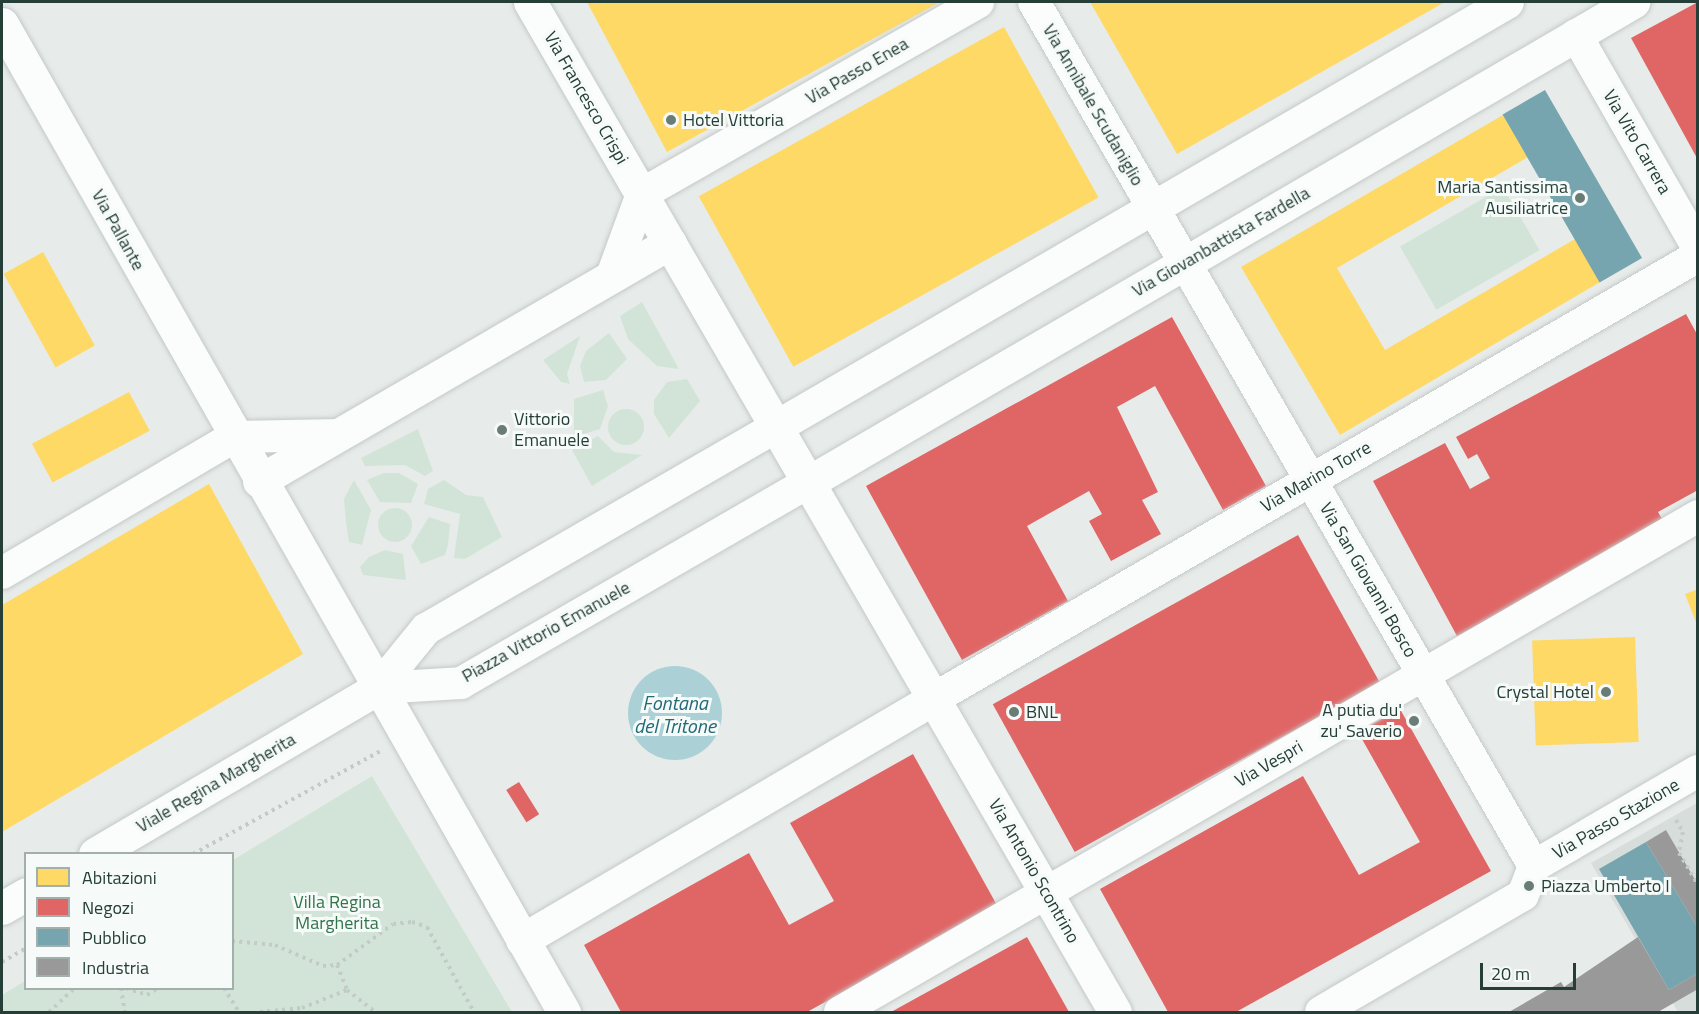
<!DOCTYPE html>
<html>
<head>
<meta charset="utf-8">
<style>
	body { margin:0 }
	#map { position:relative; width:1699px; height:1014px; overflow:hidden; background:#e7ecea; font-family:"Titillium Web",sans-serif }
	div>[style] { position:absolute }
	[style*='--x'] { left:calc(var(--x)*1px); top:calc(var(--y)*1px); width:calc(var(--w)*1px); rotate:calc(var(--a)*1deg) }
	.built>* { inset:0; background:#d6ddda }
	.green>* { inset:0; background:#d2e4d7; transform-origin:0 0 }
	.round { border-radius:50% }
	.water>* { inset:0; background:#abd1d7 }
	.homes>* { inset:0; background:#ffd966; transform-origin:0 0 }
	.shops>* { inset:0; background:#e06666; transform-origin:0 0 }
	.public>* { inset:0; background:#76a5af; transform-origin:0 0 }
	.industry>* { inset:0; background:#999 }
	.path>* { height:4px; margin-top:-2px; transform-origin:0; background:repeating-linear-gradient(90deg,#c2cbc8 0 3px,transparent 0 7.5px) }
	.roads { filter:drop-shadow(0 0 2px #c4c9c7) drop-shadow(0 0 2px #c4c9c7) }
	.street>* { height:32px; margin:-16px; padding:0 16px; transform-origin:16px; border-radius:16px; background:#fbfcfc }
	.secondary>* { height:33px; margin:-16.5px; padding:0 16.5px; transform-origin:16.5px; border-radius:16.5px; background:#fbfcfc }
	.dots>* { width:16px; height:16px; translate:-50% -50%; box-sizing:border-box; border:3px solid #f6faf8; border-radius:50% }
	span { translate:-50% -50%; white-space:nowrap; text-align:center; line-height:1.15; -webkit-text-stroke:6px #f6faf8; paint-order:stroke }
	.street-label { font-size:18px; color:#253f38 }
	.poi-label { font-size:18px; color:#253f38 }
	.left { translate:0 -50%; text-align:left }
	.right { translate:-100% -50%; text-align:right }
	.park-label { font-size:18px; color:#31744b }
	.water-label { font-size:20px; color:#226a78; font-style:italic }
	.frame { position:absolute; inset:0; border:3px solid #253f38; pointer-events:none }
	.legend { position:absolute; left:24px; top:852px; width:210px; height:138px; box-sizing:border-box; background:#f6faf8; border:2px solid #a2afab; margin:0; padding:8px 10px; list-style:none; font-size:18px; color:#253f38 }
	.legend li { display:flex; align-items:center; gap:12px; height:30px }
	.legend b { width:30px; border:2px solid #a2afab }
	.scale { position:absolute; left:1480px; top:963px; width:96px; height:27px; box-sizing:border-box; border:3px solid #253f38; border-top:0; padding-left:8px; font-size:18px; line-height:21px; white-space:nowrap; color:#253f38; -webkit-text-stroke:4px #f6faf8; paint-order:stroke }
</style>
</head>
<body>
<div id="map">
	<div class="built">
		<div style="clip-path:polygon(1697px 803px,1697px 1012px,1678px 1012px,1591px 863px)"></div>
	</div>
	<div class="green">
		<div style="left:1503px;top:187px;width:73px;height:119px;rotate:60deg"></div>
		<div style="clip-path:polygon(642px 302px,679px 369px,657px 366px,628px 339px,620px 316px)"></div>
		<div style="clip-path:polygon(609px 333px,627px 359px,606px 380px,584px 382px,580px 366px,586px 351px)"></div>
		<div style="clip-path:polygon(580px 336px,567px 374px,570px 384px,561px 382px,543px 360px)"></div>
		<div style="clip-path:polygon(687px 379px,700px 401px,669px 438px,654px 414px,654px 400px,667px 382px)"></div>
		<div style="clip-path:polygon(603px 390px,608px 406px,600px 429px,574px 437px,574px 399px)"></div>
		<div class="round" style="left:608px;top:409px;width:36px;height:36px"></div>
		<div style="clip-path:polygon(418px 429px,433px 471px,425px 476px,405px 465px,365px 466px,361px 458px)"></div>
		<div style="clip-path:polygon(598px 436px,614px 452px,642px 455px,592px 486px,572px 450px)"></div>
		<div style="clip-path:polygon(384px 473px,399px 473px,418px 484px,411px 503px,380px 502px,367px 480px)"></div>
		<div style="clip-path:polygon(354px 480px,371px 510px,362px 545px,349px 542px,346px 523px,344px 499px)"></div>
		<div style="clip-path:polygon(444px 480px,466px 495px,483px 497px,502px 537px,465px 559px,454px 558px,460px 514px,424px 504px,428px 489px)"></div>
		<div class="round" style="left:378px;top:508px;width:34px;height:34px"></div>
		<div style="clip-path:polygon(429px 517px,450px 524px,448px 545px,445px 555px,421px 564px,411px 546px)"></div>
		<div style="clip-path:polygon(385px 550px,403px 554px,406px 580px,363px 575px,360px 567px,369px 557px)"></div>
		<div style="clip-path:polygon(372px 776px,512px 1012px,2px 1012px,2px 995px,25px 981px,26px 988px,232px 988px,233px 860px)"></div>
	</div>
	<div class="water">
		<div class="round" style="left:628px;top:666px;width:94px;height:94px"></div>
	</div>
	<div class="homes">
		<div style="clip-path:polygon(587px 2px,940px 2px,667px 152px)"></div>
		<div style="clip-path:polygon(1090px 2px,1445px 2px,1177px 154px)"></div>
		<div style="left:1004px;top:27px;width:195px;height:349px;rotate:61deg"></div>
		<div style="clip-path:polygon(1503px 115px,1528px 157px,1337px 268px,1385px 350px,1575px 239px,1600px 282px,1340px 435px,1241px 267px)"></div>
		<div style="left:43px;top:252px;width:107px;height:45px;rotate:61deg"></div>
		<div style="left:129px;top:392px;width:44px;height:110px;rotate:62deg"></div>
		<div style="clip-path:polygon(209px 484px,303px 654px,2px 832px,2px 605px)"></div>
		<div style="clip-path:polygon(1698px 589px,1698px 625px,1697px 625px,1685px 594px)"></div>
		<div style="left:1635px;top:637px;width:105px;height:103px;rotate:88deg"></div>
	</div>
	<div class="shops">
		<div style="clip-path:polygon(1698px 2px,1698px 160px,1631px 38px)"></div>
		<div style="clip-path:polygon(1686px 314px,1698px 336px,1698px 490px,1658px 512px,1665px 524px,1457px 636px,1373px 481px,1445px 443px,1470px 489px,1490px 478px,1477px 454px,1468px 459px,1456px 437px)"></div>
		<div style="clip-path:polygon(1172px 317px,1266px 486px,1223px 510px,1155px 386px,1117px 407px,1158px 492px,1142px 500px,1161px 534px,1111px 561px,1089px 521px,1102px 514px,1089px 491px,1027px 526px,1068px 601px,962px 660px,866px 486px)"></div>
		<div style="left:1298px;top:535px;width:169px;height:349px;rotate:61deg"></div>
		<div style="clip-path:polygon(1400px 709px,1491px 871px,1236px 1012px,1168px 1012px,1100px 889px,1303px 776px,1359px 875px,1420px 842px,1358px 732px)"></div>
		<div style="clip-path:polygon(913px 754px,998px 907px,807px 1012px,621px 1012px,584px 945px,749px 853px,789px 925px,834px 901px,790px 823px)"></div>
		<div style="left:519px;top:782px;width:38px;height:15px;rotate:58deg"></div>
		<div style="clip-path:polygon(1027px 937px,1069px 1012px,891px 1012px)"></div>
	</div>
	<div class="public">
		<div style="left:1545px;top:90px;width:194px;height:49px;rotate:60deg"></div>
		<div style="clip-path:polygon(1646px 842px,1698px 928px,1698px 973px,1669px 990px,1599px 869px)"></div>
	</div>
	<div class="industry">
		<div style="clip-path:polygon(1666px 830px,1698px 885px,1698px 928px,1646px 842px)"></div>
		<div style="clip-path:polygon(1638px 937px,1669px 990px,1698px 973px,1698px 989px,1658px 1012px,1509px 1012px,1561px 982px,1564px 987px)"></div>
	</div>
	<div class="path">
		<div style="--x:1676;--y:820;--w:14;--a:60"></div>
		<div style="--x:1683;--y:832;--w:21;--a:101"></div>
		<div style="--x:1679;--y:853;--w:37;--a:59"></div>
		<div style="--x:193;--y:854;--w:213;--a:-28.8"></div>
		<div style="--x:232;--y:941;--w:43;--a:5.3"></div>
		<div style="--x:275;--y:945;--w:52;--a:23.6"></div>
		<div style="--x:323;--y:966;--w:14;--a:-4"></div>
		<div style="--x:337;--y:965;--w:69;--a:-36.2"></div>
		<div style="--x:393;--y:924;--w:19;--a:-6"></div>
		<div style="--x:412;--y:922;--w:16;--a:18"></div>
		<div style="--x:427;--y:927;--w:97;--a:61.1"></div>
		<div style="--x:2;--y:962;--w:28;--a:-30"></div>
		<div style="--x:337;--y:965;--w:27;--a:68"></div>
		<div style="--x:347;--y:990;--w:36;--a:38"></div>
		<div style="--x:121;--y:988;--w:24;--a:81"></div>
		<div style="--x:126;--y:988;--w:22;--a:18"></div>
		<div style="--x:147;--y:995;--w:13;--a:-32"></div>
		<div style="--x:224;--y:988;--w:28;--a:58"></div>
		<div style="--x:49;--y:1012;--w:35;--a:-43"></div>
		<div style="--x:260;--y:1012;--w:42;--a:-5.4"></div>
		<div style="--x:302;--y:1008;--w:48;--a:-21.8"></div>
	</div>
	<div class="roads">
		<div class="street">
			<div style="--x:1034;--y:2;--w:998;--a:59.94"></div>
			<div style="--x:1576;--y:35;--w:245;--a:60.2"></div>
			<div style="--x:612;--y:276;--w:87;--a:-69.9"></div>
			<div style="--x:642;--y:194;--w:387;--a:-29.7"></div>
			<div style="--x:2;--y:573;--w:269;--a:-30.4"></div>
			<div style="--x:234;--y:437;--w:105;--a:-1.1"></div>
			<div style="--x:378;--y:688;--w:83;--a:-3.4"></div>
			<div style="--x:461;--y:683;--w:402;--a:-30"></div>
			<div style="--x:378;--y:688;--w:76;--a:-50.9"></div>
			<div style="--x:426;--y:629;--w:405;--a:-30"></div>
			<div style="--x:935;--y:698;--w:882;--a:-30.08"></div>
			<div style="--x:1534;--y:866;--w:190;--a:-30.1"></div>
			<div style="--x:840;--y:1012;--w:991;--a:-30.03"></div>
			<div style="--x:1321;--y:1012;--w:233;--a:-30.1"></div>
			<div style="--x:1523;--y:895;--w:31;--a:-69"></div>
		</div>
		<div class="secondary">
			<div style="--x:530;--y:2;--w:1167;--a:59.92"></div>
			<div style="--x:2;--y:24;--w:1137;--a:60.37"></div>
			<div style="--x:777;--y:426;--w:844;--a:-30.15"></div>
			<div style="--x:259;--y:481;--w:475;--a:-30.1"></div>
			<div style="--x:809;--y:482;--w:954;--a:-30.22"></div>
			<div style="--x:95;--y:854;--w:328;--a:-30.4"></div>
			<div style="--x:2;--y:908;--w:28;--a:-30"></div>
			<div style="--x:522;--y:940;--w:479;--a:-30.4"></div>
		</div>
	</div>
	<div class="dots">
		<div style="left:671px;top:120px;background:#697c76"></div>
		<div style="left:1580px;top:198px;background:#697c76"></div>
		<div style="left:502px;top:430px;background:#697c76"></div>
		<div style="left:1606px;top:692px;background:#697c76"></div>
		<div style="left:1014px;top:712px;background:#697c76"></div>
		<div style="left:1414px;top:721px;background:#697c76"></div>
		<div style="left:1529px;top:886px;background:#697c76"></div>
	</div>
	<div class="street-label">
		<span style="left:857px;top:71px;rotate:-30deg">Via Passo Enea</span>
		<span style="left:586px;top:98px;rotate:60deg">Via Francesco Crispi</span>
		<span style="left:1093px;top:105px;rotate:60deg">Via Annibale Scudaniglio</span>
		<span style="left:1637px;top:142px;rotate:60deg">Via Vito Carrera</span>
		<span style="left:118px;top:230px;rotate:61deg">Via Pallante</span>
		<span style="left:1221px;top:242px;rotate:-30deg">Via Giovanbattista Fardella</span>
		<span style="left:1316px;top:477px;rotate:-30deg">Via Marino Torre</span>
		<span style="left:1368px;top:580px;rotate:60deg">Via San Giovanni Bosco</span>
		<span style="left:546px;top:632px;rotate:-29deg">Piazza Vittorio Emanuele</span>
		<span style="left:1269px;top:764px;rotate:-30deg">Via Vespri</span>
		<span style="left:216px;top:783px;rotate:-30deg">Viale Regina Margherita</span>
		<span style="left:1616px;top:819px;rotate:-30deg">Via Passo Stazione</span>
		<span style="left:1034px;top:871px;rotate:60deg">Via Antonio Scontrino</span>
	</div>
	<div class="poi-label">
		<span class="left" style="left:683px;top:120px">Hotel Vittoria</span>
		<span class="right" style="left:1568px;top:198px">Maria Santissima<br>Ausiliatrice</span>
		<span class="left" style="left:514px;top:430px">Vittorio<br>Emanuele</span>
		<span class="right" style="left:1594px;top:692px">Crystal Hotel</span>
		<span class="right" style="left:1402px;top:721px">A putia du'<br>zu' Saverio</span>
		<span class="left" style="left:1026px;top:712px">BNL</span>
		<span class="left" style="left:1541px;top:886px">Piazza Umberto I</span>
	</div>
	<div class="park-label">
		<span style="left:337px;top:913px">Villa Regina<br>Margherita</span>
	</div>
	<div class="water-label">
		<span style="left:675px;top:714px">Fontana<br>del Tritone</span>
	</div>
	<div class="frame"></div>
	<ul class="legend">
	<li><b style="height:16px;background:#ffd966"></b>Abitazioni</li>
	<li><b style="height:16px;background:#e06666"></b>Negozi</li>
	<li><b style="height:16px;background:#76a5af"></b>Pubblico</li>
	<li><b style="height:16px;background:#999"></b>Industria</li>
	</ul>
	<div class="scale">20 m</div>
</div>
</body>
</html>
